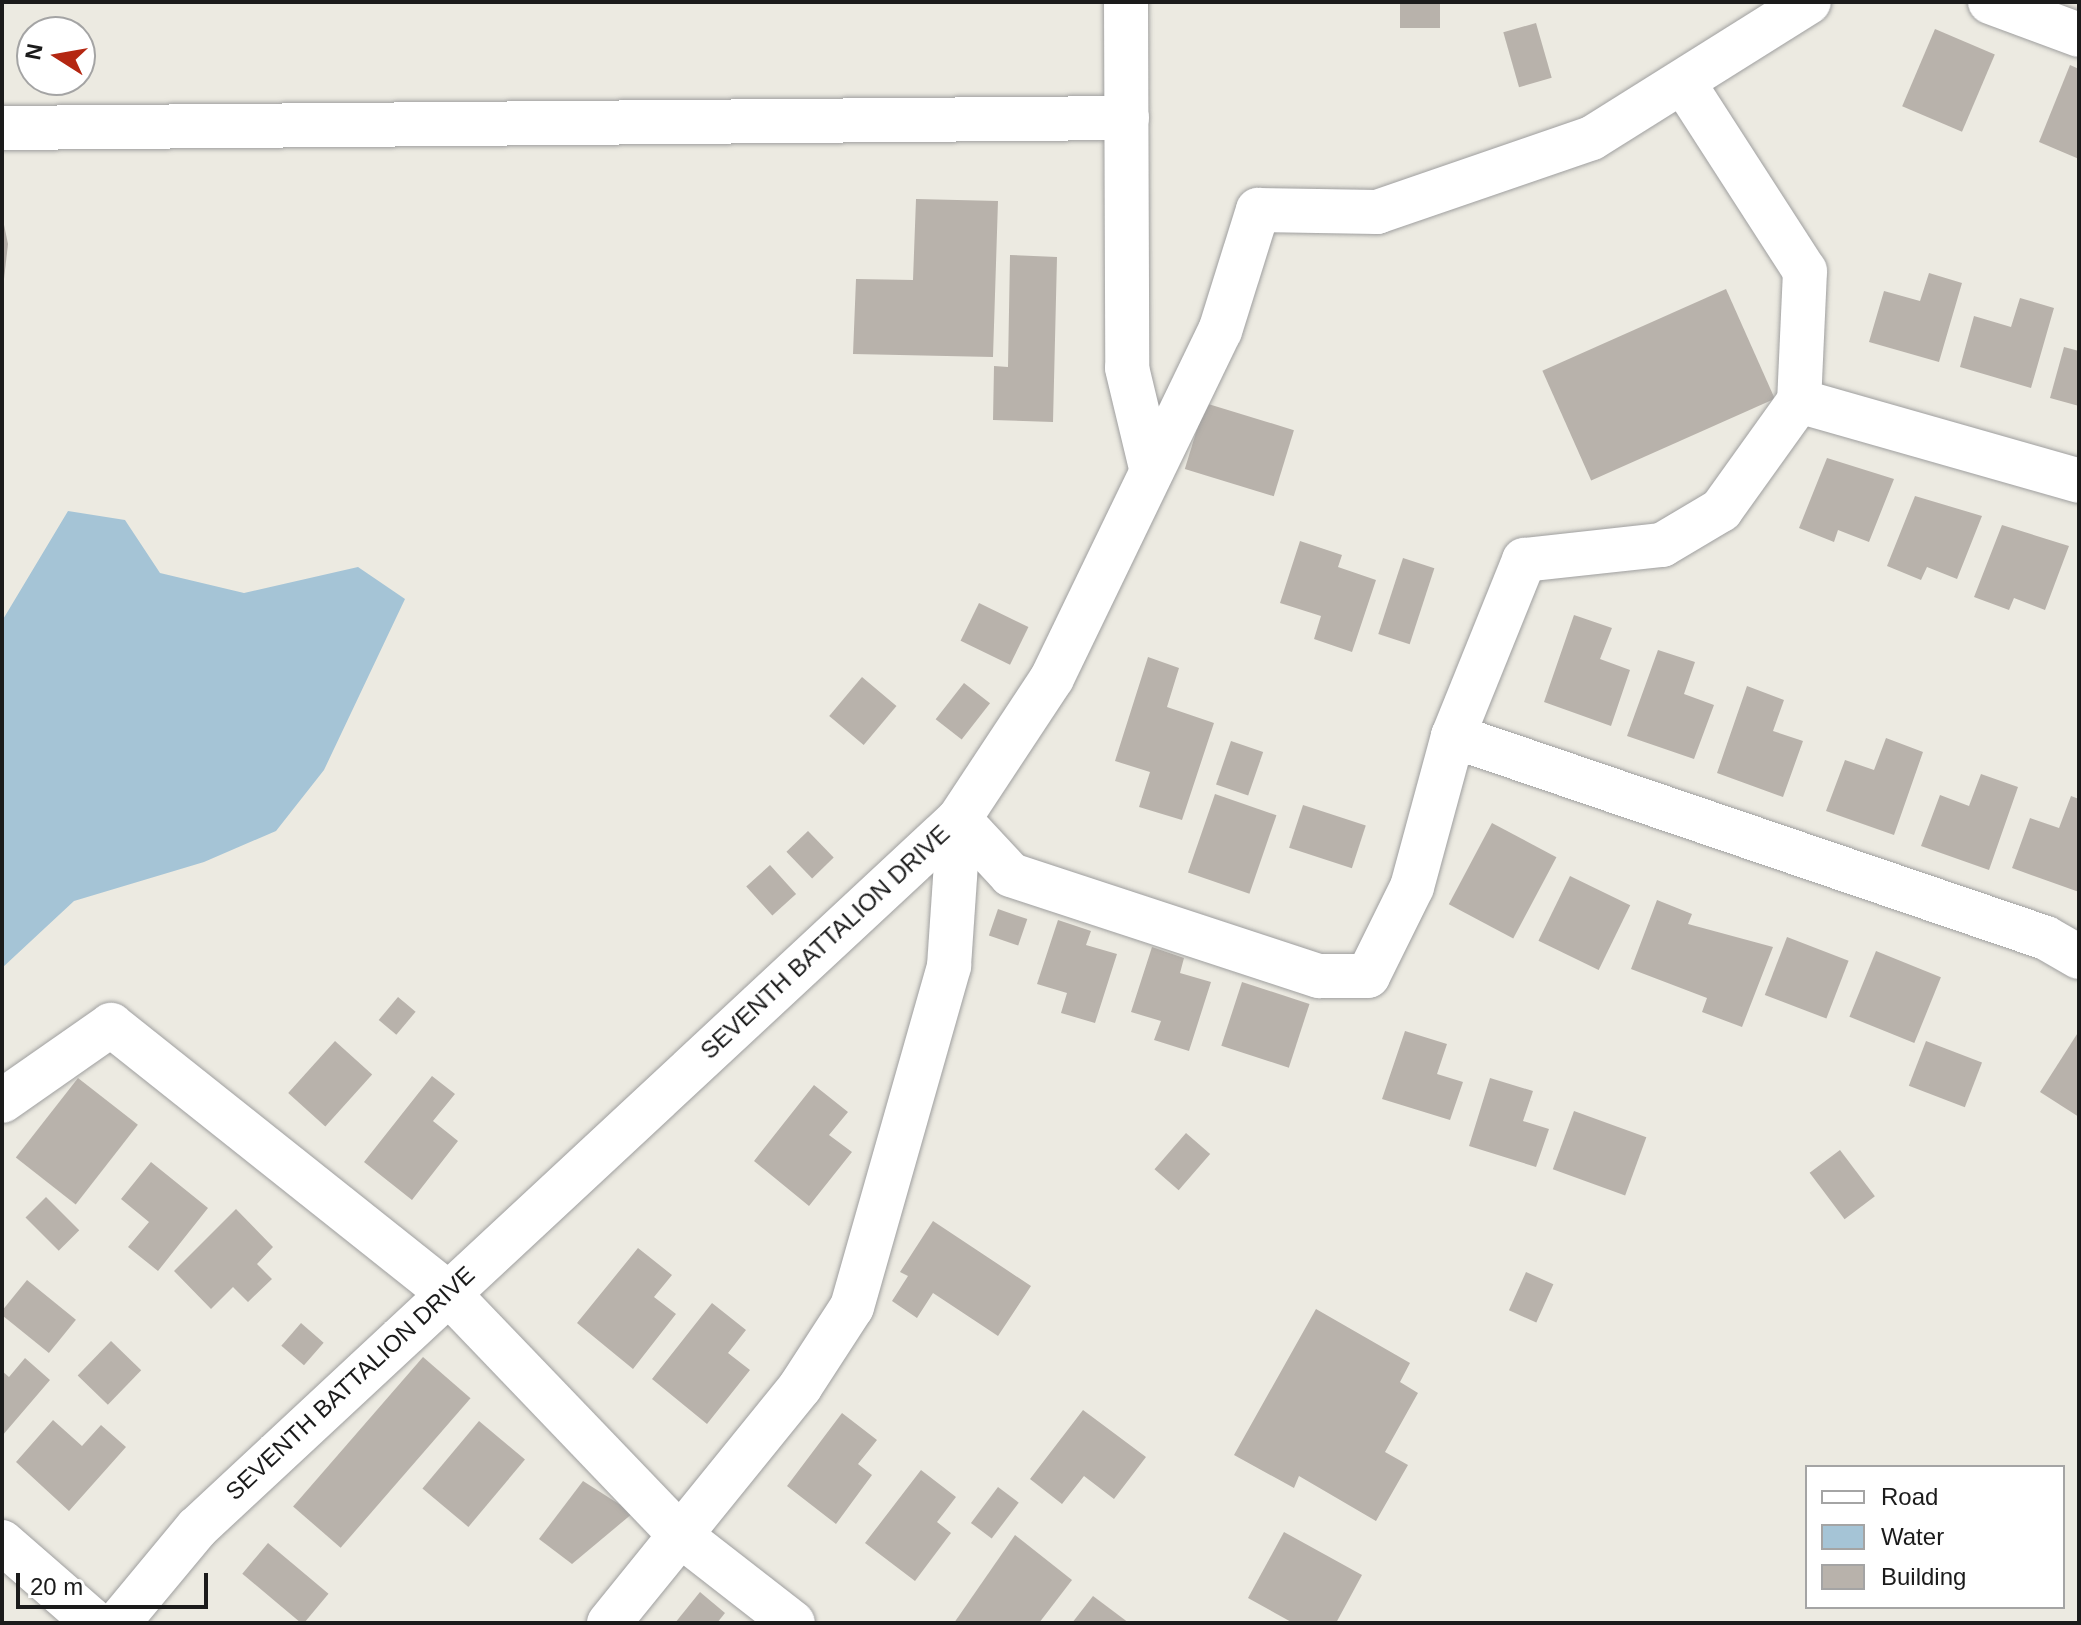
<!DOCTYPE html>
<html>
<head>
<meta charset="utf-8">
<style>
	body { margin:0 }
	#map { position:relative; width:2081px; height:1625px; overflow:hidden; background:#eceae1; font-family:Arial,sans-serif }
	div>[style] { position:absolute }
	[style*='--x'] { left:calc(var(--x)*1px); top:calc(var(--y)*1px); width:calc(var(--w)*1px); rotate:calc(var(--a)*1deg) }
	.water>* { inset:0; background:#a5c4d6 }
	.building>* { inset:0; background:#b8b2ab; transform-origin:0 0 }
	.roads { filter:drop-shadow(0 0 2px #9f9f9f) drop-shadow(0 0 2px #9f9f9f) }
	.minor>* { height:44px; margin:-22px; padding:0 22px; transform-origin:22px; border-radius:22px; background:#fff }
	span { translate:-50% -50%; white-space:nowrap; text-align:center; line-height:1.15; -webkit-text-stroke:8px #fff; paint-order:stroke }
	.street-label { font-size:24px; color:#1b1b1b }
	.frame { position:absolute; inset:0; border:4px solid #1b1b1b; pointer-events:none }
	.legend { position:absolute; left:1805px; top:1465px; width:260px; height:144px; box-sizing:border-box; background:#fff; border:2px solid #a4a4a4; margin:0; padding:10px 14px; list-style:none; font-size:24px; color:#1b1b1b }
	.legend li { display:flex; align-items:center; gap:16px; height:40px }
	.legend b { width:40px; border:2px solid #a4a4a4 }
	.north { position:absolute; left:16px; top:16px; width:80px; height:80px; box-sizing:border-box; background:#fff; border:2px solid #a4a4a4; border-radius:50%; rotate:281deg; font-size:22px; font-weight:700; line-height:32px; text-align:center; color:#1b1b1b }
	.north::after { content:''; display:block; margin:auto; width:28px; height:36px; background:#b42712; clip-path:polygon(50% 0,100% 100%,50% 72%,0 100%) }
	.scale { position:absolute; left:16px; top:1573px; width:192px; height:36px; box-sizing:border-box; border:4px solid #1b1b1b; border-top:0; padding-left:10px; font-size:24px; line-height:28px; white-space:nowrap; color:#1b1b1b; -webkit-text-stroke:6px #fff; paint-order:stroke }
</style>
</head>
<body>
<div id="map">
	<div class="water">
		<div style="clip-path:polygon(68px 511px,125px 520px,160px 573px,244px 593px,358px 567px,405px 599px,324px 770px,276px 831px,204px 862px,74px 901px,2px 968px,2px 621px)"></div>
	</div>
	<div class="building">
		<div style="left:1400px;top:2px;width:40px;height:26px"></div>
		<div style="left:1536px;top:23px;width:57px;height:34px;rotate:74deg"></div>
		<div style="left:1935px;top:29px;width:65px;height:84px;rotate:23deg"></div>
		<div style="clip-path:polygon(2070px 65px,2079px 69px,2079px 159px,2039px 142px)"></div>
		<div style="clip-path:polygon(916px 199px,998px 201px,993px 357px,853px 354px,856px 279px,913px 280px)"></div>
		<div style="clip-path:polygon(2px 215px,8px 244px,4px 279px,2px 279px)"></div>
		<div style="clip-path:polygon(1010px 255px,1057px 257px,1053px 422px,993px 420px,994px 366px,1008px 367px)"></div>
		<div style="clip-path:polygon(1929px 273px,1962px 283px,1939px 362px,1869px 342px,1884px 291px,1920px 301px)"></div>
		<div style="left:1726px;top:289px;width:120px;height:201px;rotate:66deg"></div>
		<div style="clip-path:polygon(2020px 298px,2054px 308px,2031px 388px,1960px 367px,1974px 316px,2011px 327px)"></div>
		<div style="clip-path:polygon(2064px 347px,2079px 351px,2079px 406px,2050px 398px)"></div>
		<div style="left:1205px;top:403px;width:93px;height:69px;rotate:17deg"></div>
		<div style="clip-path:polygon(1827px 458px,1894px 479px,1869px 542px,1838px 530px,1834px 542px,1799px 528px)"></div>
		<div style="clip-path:polygon(1915px 496px,1982px 516px,1957px 579px,1927px 567px,1921px 580px,1887px 566px)"></div>
		<div style="clip-path:polygon(2002px 525px,2069px 546px,2045px 610px,2014px 598px,2009px 610px,1974px 597px)"></div>
		<div style="clip-path:polygon(1300px 541px,1342px 555px,1338px 567px,1376px 580px,1352px 652px,1314px 639px,1321px 616px,1280px 603px)"></div>
		<div style="left:1403px;top:558px;width:33px;height:80px;rotate:18deg"></div>
		<div style="left:979px;top:603px;width:55px;height:42px;rotate:26deg"></div>
		<div style="clip-path:polygon(1574px 615px,1612px 628px,1600px 659px,1630px 670px,1611px 726px,1544px 702px)"></div>
		<div style="clip-path:polygon(1658px 650px,1695px 662px,1684px 694px,1714px 705px,1694px 759px,1627px 736px)"></div>
		<div style="clip-path:polygon(1148px 657px,1179px 668px,1167px 707px,1214px 723px,1182px 820px,1139px 807px,1150px 772px,1115px 761px)"></div>
		<div style="left:862px;top:677px;width:45px;height:51px;rotate:40deg"></div>
		<div style="left:964px;top:683px;width:33px;height:46px;rotate:38deg"></div>
		<div style="clip-path:polygon(1747px 686px,1784px 700px,1773px 731px,1803px 741px,1783px 797px,1717px 773px)"></div>
		<div style="clip-path:polygon(1886px 738px,1923px 752px,1894px 835px,1826px 811px,1845px 760px,1874px 770px)"></div>
		<div style="left:1231px;top:741px;width:34px;height:46px;rotate:19deg"></div>
		<div style="clip-path:polygon(1981px 774px,2018px 787px,1989px 870px,1921px 846px,1940px 795px,1969px 806px)"></div>
		<div style="left:1215px;top:794px;width:65px;height:83px;rotate:19deg"></div>
		<div style="clip-path:polygon(2071px 796px,2079px 799px,2079px 892px,2012px 868px,2030px 818px,2059px 828px)"></div>
		<div style="left:1303px;top:805px;width:66px;height:45px;rotate:18deg"></div>
		<div style="left:1492px;top:823px;width:73px;height:92px;rotate:28deg"></div>
		<div style="left:808px;top:831px;width:37px;height:30px;rotate:46deg"></div>
		<div style="left:770px;top:865px;width:39px;height:32px;rotate:48deg"></div>
		<div style="left:1570px;top:876px;width:67px;height:72px;rotate:26deg"></div>
		<div style="clip-path:polygon(1657px 900px,1692px 914px,1688px 924px,1773px 947px,1742px 1027px,1702px 1012px,1707px 998px,1631px 969px)"></div>
		<div style="left:998px;top:909px;width:31px;height:28px;rotate:19deg"></div>
		<div style="clip-path:polygon(1058px 920px,1091px 931px,1086px 945px,1117px 954px,1095px 1023px,1061px 1013px,1067px 993px,1037px 984px)"></div>
		<div style="left:1787px;top:937px;width:66px;height:62px;rotate:21deg"></div>
		<div style="clip-path:polygon(1152px 947px,1184px 958px,1180px 973px,1211px 982px,1189px 1051px,1154px 1040px,1161px 1021px,1131px 1012px)"></div>
		<div style="left:1876px;top:951px;width:70px;height:71px;rotate:22deg"></div>
		<div style="left:1242px;top:982px;width:71px;height:67px;rotate:18deg"></div>
		<div style="left:398px;top:997px;width:23px;height:30px;rotate:40deg"></div>
		<div style="clip-path:polygon(1405px 1031px,1447px 1044px,1437px 1074px,1463px 1082px,1450px 1120px,1382px 1099px)"></div>
		<div style="clip-path:polygon(2079px 1031px,2079px 1117px,2040px 1092px)"></div>
		<div style="left:335px;top:1041px;width:50px;height:70px;rotate:42deg"></div>
		<div style="left:1926px;top:1041px;width:60px;height:48px;rotate:21deg"></div>
		<div style="clip-path:polygon(432px 1076px,455px 1094px,433px 1121px,458px 1141px,412px 1200px,364px 1162px)"></div>
		<div style="left:78px;top:1078px;width:76px;height:101px;rotate:38deg"></div>
		<div style="clip-path:polygon(1490px 1078px,1533px 1091px,1523px 1121px,1549px 1129px,1536px 1167px,1469px 1146px)"></div>
		<div style="clip-path:polygon(814px 1085px,848px 1112px,829px 1135px,852px 1152px,809px 1206px,754px 1161px)"></div>
		<div style="left:1574px;top:1111px;width:77px;height:62px;rotate:20deg"></div>
		<div style="left:1186px;top:1133px;width:32px;height:48px;rotate:41deg"></div>
		<div style="left:1840px;top:1150px;width:58px;height:38px;rotate:53deg"></div>
		<div style="clip-path:polygon(151px 1162px,208px 1208px,158px 1271px,128px 1247px,149px 1222px,121px 1199px)"></div>
		<div style="left:46px;top:1197px;width:47px;height:29px;rotate:45deg"></div>
		<div style="clip-path:polygon(236px 1209px,273px 1247px,257px 1264px,272px 1279px,248px 1302px,233px 1287px,211px 1309px,174px 1271px)"></div>
		<div style="clip-path:polygon(933px 1221px,1031px 1286px,998px 1336px,933px 1293px,917px 1318px,892px 1301px,908px 1276px,900px 1272px)"></div>
		<div style="clip-path:polygon(638px 1248px,672px 1275px,654px 1297px,676px 1314px,633px 1369px,577px 1323px)"></div>
		<div style="left:1526px;top:1272px;width:30px;height:42px;rotate:24deg"></div>
		<div style="left:27px;top:1280px;width:63px;height:43px;rotate:39deg"></div>
		<div style="clip-path:polygon(712px 1303px,746px 1330px,728px 1353px,750px 1370px,707px 1424px,652px 1379px)"></div>
		<div style="clip-path:polygon(1316px 1309px,1410px 1363px,1400px 1382px,1418px 1393px,1385px 1452px,1408px 1465px,1376px 1521px,1299px 1476px,1294px 1488px,1234px 1455px)"></div>
		<div style="left:301px;top:1323px;width:30px;height:30px;rotate:41deg"></div>
		<div style="left:111px;top:1341px;width:42px;height:48px;rotate:44deg"></div>
		<div style="left:423px;top:1357px;width:63px;height:198px;rotate:41deg"></div>
		<div style="clip-path:polygon(25px 1358px,50px 1380px,2px 1436px,2px 1371px,9px 1377px)"></div>
		<div style="clip-path:polygon(1083px 1410px,1146px 1457px,1114px 1499px,1084px 1476px,1062px 1504px,1030px 1479px)"></div>
		<div style="clip-path:polygon(842px 1413px,877px 1440px,858px 1464px,872px 1475px,836px 1524px,787px 1486px)"></div>
		<div style="clip-path:polygon(53px 1420px,82px 1446px,101px 1425px,126px 1447px,69px 1511px,16px 1462px)"></div>
		<div style="left:479px;top:1421px;width:60px;height:88px;rotate:40deg"></div>
		<div style="clip-path:polygon(921px 1470px,956px 1497px,937px 1522px,951px 1533px,915px 1581px,865px 1543px)"></div>
		<div style="clip-path:polygon(583px 1481px,633px 1513px,572px 1564px,539px 1539px)"></div>
		<div style="left:998px;top:1487px;width:26px;height:45px;rotate:37deg"></div>
		<div style="clip-path:polygon(1284px 1532px,1362px 1575px,1336px 1623px,1293px 1623px,1248px 1598px)"></div>
		<div style="clip-path:polygon(1015px 1535px,1072px 1580px,1039px 1623px,954px 1623px)"></div>
		<div style="left:268px;top:1543px;width:79px;height:40px;rotate:40deg"></div>
		<div style="clip-path:polygon(700px 1592px,725px 1613px,717px 1623px,675px 1623px)"></div>
		<div style="clip-path:polygon(1093px 1596px,1129px 1623px,1072px 1623px)"></div>
	</div>
	<div class="roads">
		<div class="minor">
			<div style="--x:1126;--y:2;--w:366;--a:89.8"></div>
			<div style="--x:1127;--y:368;--w:103;--a:76.5"></div>
			<div style="--x:1990;--y:2;--w:95;--a:20.3"></div>
			<div style="--x:1683;--y:82;--w:225;--a:57.2"></div>
			<div style="--x:1805;--y:271;--w:130;--a:92.6"></div>
			<div style="--x:1799;--y:401;--w:291;--a:15.9"></div>
			<div style="--x:2;--y:128;--w:1125;--a:-0.51"></div>
			<div style="--x:1453;--y:736;--w:626;--a:18.81"></div>
			<div style="--x:2046;--y:938;--w:38;--a:30"></div>
			<div style="--x:959;--y:819;--w:76;--a:47.1"></div>
			<div style="--x:1011;--y:875;--w:324;--a:18.2"></div>
			<div style="--x:1319;--y:976;--w:49;--a:0"></div>
			<div style="--x:1368;--y:976;--w:99;--a:-63.7"></div>
			<div style="--x:1412;--y:887;--w:156;--a:-74.8"></div>
			<div style="--x:1453;--y:736;--w:190;--a:-68"></div>
			<div style="--x:1524;--y:560;--w:139;--a:-6.2"></div>
			<div style="--x:1662;--y:545;--w:69;--a:-30.7"></div>
			<div style="--x:1721;--y:510;--w:134;--a:-54.4"></div>
			<div style="--x:2;--y:1101;--w:133;--a:-34.9"></div>
			<div style="--x:111;--y:1025;--w:428;--a:38.5"></div>
			<div style="--x:446;--y:1291;--w:338;--a:46.2"></div>
			<div style="--x:680;--y:1535;--w:143;--a:37.9"></div>
			<div style="--x:2;--y:1542;--w:123;--a:41.1"></div>
			<div style="--x:118;--y:1623;--w:124;--a:-50.3"></div>
			<div style="--x:197;--y:1528;--w:1041;--a:-42.94"></div>
			<div style="--x:959;--y:819;--w:169;--a:-56.6"></div>
			<div style="--x:1052;--y:678;--w:386;--a:-64.2"></div>
			<div style="--x:1220;--y:331;--w:127;--a:-72.6"></div>
			<div style="--x:1258;--y:210;--w:119;--a:1"></div>
			<div style="--x:1377;--y:212;--w:227;--a:-19"></div>
			<div style="--x:1592;--y:138;--w:256;--a:-32.1"></div>
			<div style="--x:609;--y:1623;--w:304;--a:-51"></div>
			<div style="--x:800;--y:1387;--w:95;--a:-57"></div>
			<div style="--x:852;--y:1307;--w:355;--a:-74.1"></div>
			<div style="--x:949;--y:966;--w:147;--a:-86.1"></div>
		</div>
	</div>
	<div class="street-label">
		<span style="left:825px;top:942px;rotate:-43deg">SEVENTH BATTALION DRIVE</span>
		<span style="left:350px;top:1383px;rotate:-43deg">SEVENTH BATTALION DRIVE</span>
	</div>
	<div class="frame"></div>
	<ul class="legend">
	<li><b style="height:10px;background:#fff"></b>Road</li>
	<li><b style="height:22px;background:#a5c4d6"></b>Water</li>
	<li><b style="height:22px;background:#b8b2ab"></b>Building</li>
	</ul>
	<div class="north">N</div>
	<div class="scale">20 m</div>
</div>
</body>
</html>
